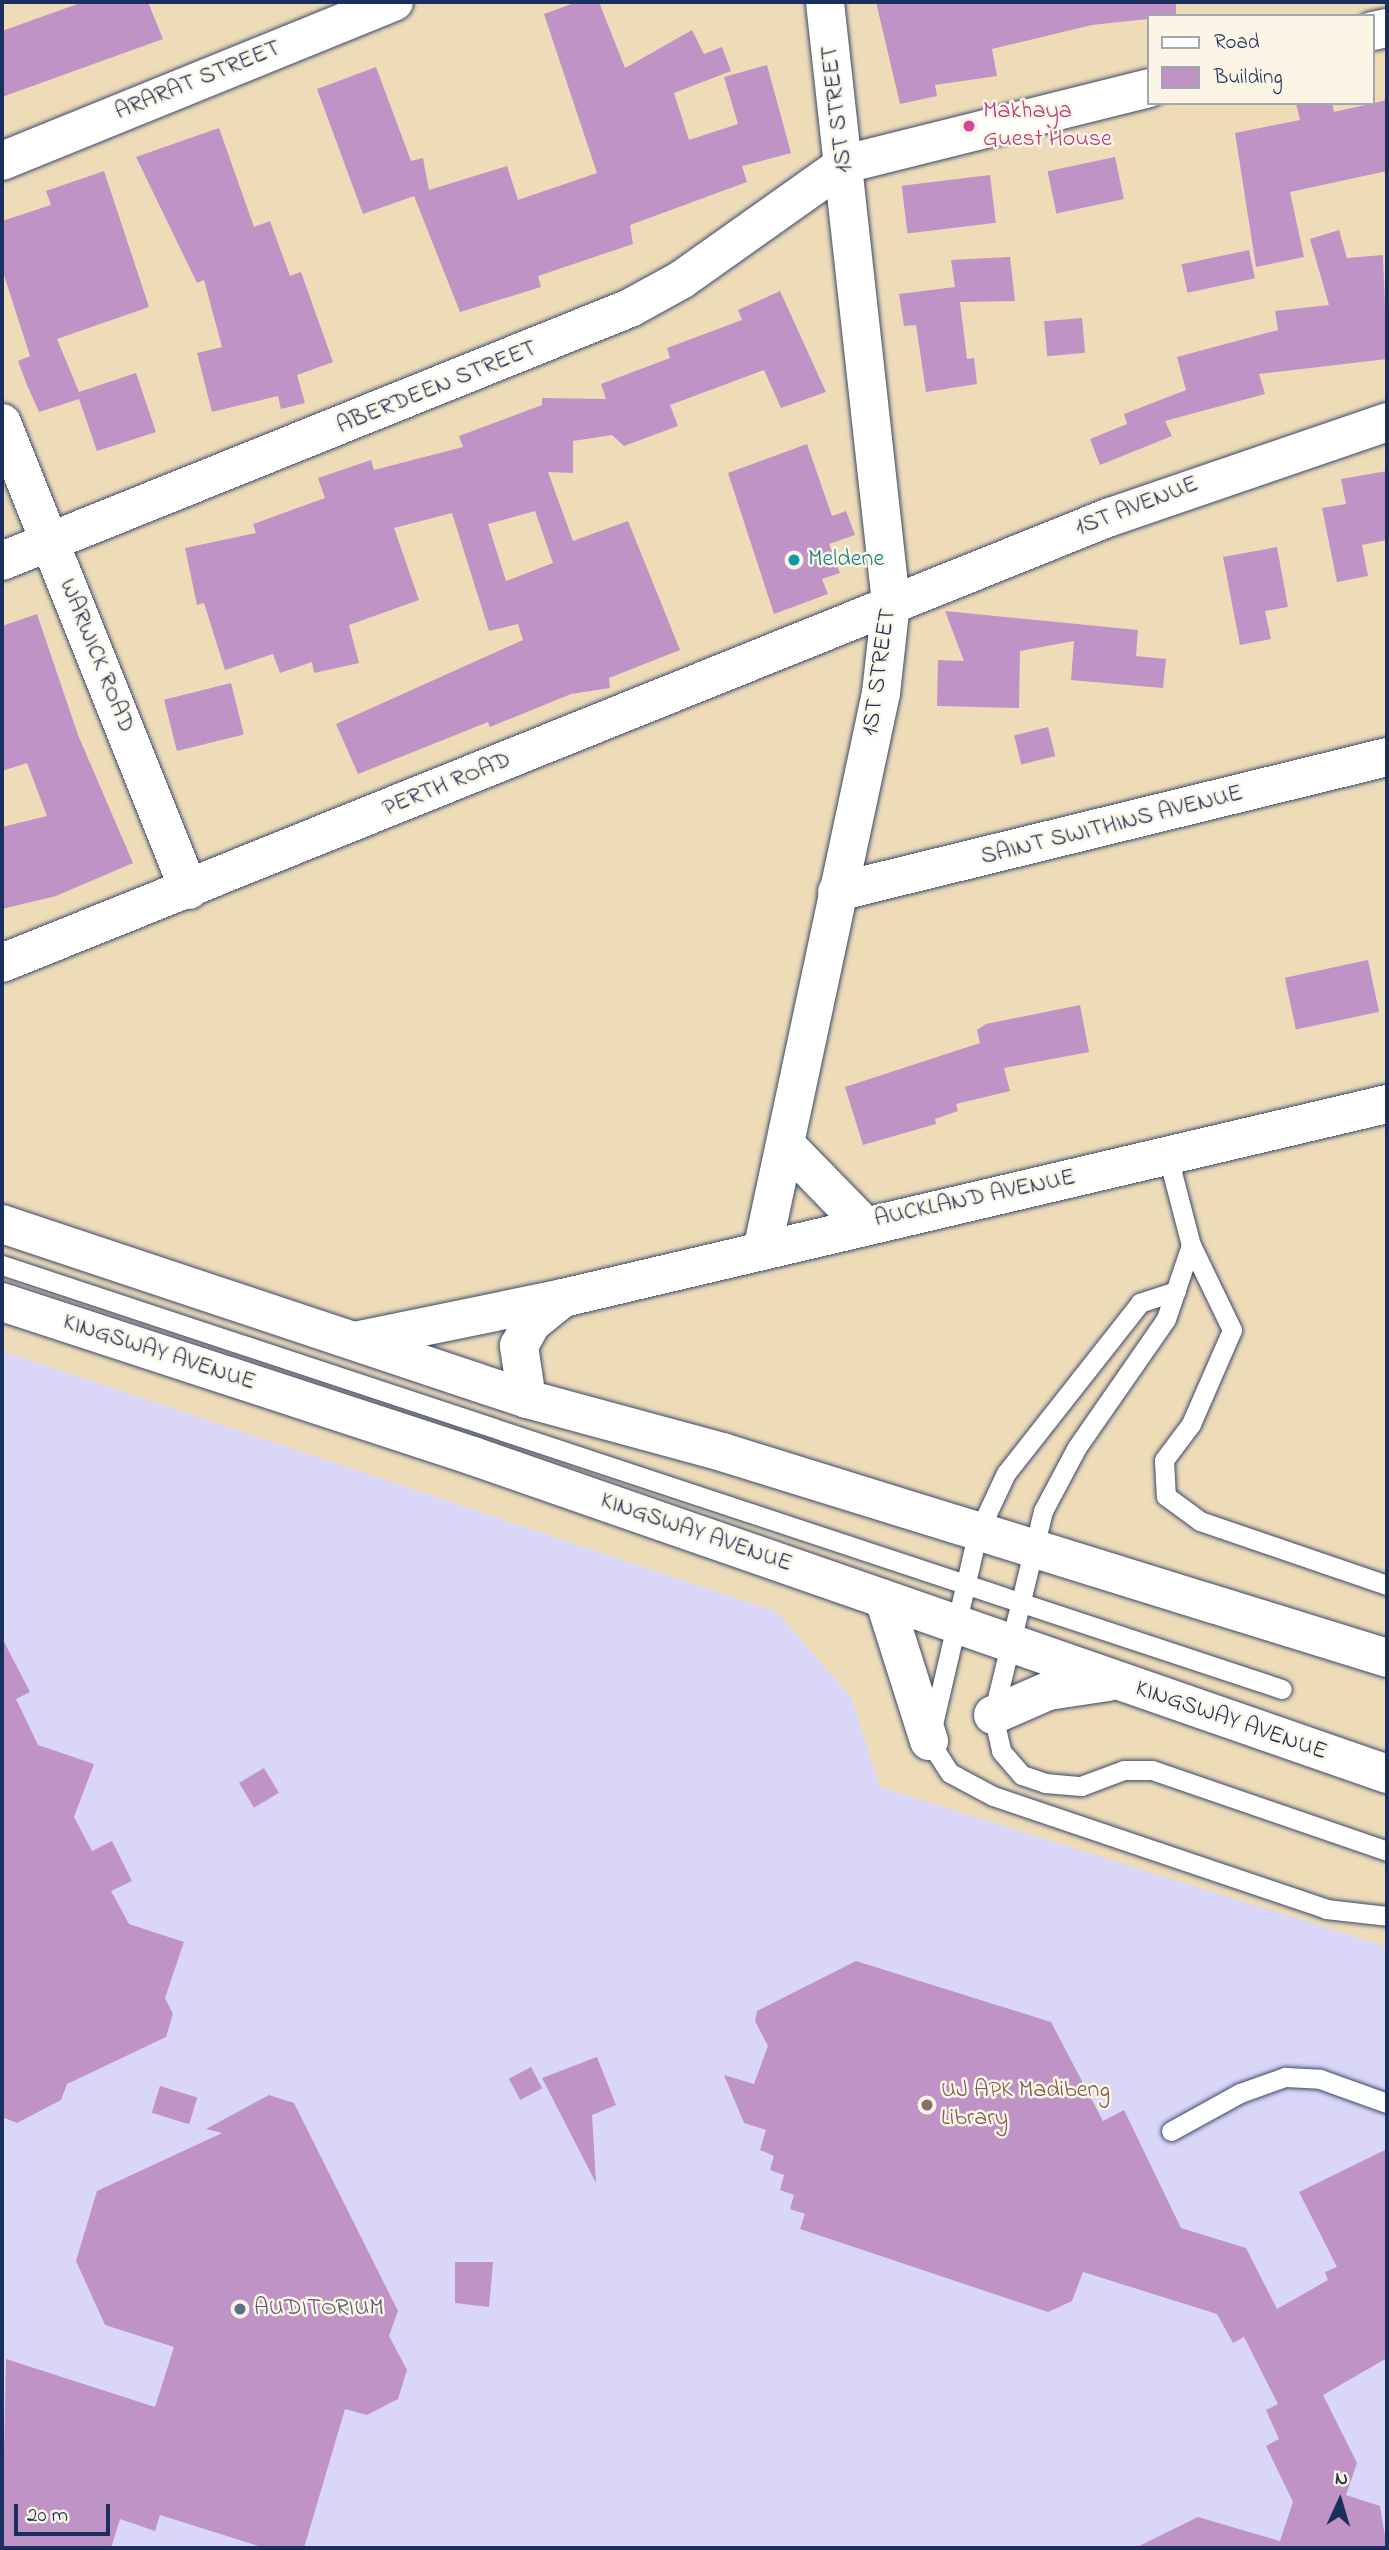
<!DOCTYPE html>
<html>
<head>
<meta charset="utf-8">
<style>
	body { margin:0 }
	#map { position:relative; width:1389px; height:2550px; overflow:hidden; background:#eedcb9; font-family:"Indie Flower",sans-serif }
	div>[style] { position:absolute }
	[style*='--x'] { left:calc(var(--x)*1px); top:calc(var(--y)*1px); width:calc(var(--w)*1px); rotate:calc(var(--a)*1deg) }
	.built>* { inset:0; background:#dad6f7 }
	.building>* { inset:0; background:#c093c6; transform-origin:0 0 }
	.roads { filter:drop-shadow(0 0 2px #3b496c) drop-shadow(0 0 2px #3b496c) }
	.service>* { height:19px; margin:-9.5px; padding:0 9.5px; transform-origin:9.5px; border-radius:9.5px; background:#fff }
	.minor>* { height:38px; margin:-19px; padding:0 19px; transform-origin:19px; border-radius:19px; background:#fff }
	.secondary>* { height:38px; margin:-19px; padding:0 19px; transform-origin:19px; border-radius:19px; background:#fff }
	.dots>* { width:19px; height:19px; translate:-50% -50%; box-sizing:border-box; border:4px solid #fcf5e5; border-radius:50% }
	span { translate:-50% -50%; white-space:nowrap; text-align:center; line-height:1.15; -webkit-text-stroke:5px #fcf5e5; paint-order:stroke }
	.street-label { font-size:24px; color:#1b2f5e }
	.hotel-label { font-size:24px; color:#b23c85 }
	.left { translate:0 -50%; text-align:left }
	.culture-label { font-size:24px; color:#0d838f }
	.education-label { font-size:24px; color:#785e54 }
	.service-label { font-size:24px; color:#4e5e75 }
	.frame { position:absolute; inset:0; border:4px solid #1b2f5e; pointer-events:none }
	.legend { position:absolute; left:1147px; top:14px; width:228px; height:91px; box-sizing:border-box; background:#fcf5e5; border:2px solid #a2a6af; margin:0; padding:9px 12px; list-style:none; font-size:21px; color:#1b2f5e }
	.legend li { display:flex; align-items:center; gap:14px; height:35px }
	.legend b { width:35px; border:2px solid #a2a6af }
	.north { position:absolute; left:1305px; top:2466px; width:70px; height:70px; -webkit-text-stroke:5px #fcf5e5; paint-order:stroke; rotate:4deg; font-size:19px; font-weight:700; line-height:28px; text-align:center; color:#1b2f5e }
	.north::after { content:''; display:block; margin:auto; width:24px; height:32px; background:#1b2f5e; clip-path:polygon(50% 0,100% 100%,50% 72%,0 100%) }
	.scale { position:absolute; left:14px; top:2504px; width:96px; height:32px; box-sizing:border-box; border:4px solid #1b2f5e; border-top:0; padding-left:9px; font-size:21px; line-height:24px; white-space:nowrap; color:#1b2f5e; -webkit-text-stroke:5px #fcf5e5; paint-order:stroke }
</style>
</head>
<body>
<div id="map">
	<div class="built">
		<div style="clip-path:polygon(2px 1351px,777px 1612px,851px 1697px,880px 1787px,1387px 1947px,1387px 2548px,2px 2548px)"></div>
	</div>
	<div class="building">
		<div style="clip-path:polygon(83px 2px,148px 2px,163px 39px,2px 97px,2px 31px)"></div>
		<div style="clip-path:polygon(577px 2px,599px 2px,625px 68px,692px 30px,704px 54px,722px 47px,731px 71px,674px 93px,689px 140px,738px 124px,724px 77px,767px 65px,791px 153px,742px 166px,747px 182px,630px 225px,633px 244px,538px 276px,541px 287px,460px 312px,414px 196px,363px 214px,317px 89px,376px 67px,411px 161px,423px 158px,429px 190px,507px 166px,518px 200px,597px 173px,544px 14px)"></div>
		<div style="clip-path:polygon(876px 2px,1176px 2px,1176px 16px,1092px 25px,992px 49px,997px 76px,935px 85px,937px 96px,900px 104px)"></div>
		<div style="clip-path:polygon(1387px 100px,1387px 171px,1290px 192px,1304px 257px,1256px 267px,1235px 133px,1300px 120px,1296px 103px,1332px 103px,1334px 112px)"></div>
		<div style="clip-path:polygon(219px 128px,254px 227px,270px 221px,290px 276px,301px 272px,333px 362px,297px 375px,305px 403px,281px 409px,278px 396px,212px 412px,197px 353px,222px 347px,204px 280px,197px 283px,136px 157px)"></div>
		<div style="left:1115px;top:157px;width:43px;height:69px;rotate:78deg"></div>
		<div style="clip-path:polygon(104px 171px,149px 307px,57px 339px,79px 392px,136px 373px,156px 432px,97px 451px,79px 399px,39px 412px,27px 385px,18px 361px,30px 356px,2px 269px,2px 221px,51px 205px,46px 191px)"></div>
		<div style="left:990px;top:175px;width:48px;height:89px;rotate:83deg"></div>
		<div style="clip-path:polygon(1339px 230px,1347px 258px,1383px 255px,1387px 359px,1259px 374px,1265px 394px,1165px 421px,1172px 436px,1100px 465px,1090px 439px,1127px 424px,1124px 414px,1186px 390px,1177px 357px,1278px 330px,1275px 311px,1329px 305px,1310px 239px)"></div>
		<div style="left:1249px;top:250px;width:29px;height:69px;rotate:78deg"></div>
		<div style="clip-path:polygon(1010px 257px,1015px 301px,960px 302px,967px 359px,974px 358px,977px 384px,926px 392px,916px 325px,904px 326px,899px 294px,955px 287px,951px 260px)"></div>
		<div style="clip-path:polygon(evenodd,780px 291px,826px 392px,781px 408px,764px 370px,670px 405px,678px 426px,624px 446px,612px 435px,573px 441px,573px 473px,548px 472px,573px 541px,628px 521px,680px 650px,609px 678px,610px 688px,571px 694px,490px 727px,488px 722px,358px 774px,336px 724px,523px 640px,518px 624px,489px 631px,452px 513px,394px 528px,419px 600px,349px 625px,359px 663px,314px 673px,312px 662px,280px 673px,273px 654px,225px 670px,204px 603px,197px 605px,185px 548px,256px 533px,253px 524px,325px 498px,318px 478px,371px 460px,374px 470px,463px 447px,459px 436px,542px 405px,542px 398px,606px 399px,601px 384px,670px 358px,667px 348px,742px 320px,738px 310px,780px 291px,535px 511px,553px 563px,506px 581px,488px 524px,535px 511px)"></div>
		<div style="left:1082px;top:318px;width:35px;height:38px;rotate:85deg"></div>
		<div style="clip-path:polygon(807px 444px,832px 516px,846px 511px,855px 535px,829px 544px,840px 573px,822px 579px,828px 594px,774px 614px,728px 473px)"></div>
		<div style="clip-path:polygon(1387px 471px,1387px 540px,1362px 545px,1368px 576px,1337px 582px,1322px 508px,1346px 504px,1341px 479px)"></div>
		<div style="clip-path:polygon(1277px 547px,1288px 607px,1265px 611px,1271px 639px,1240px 645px,1223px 557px)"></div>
		<div style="clip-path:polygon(945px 611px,1138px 630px,1136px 656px,1166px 659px,1163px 688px,1071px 680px,1074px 641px,1020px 651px,1019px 708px,937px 706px,938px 660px,964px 661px)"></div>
		<div style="clip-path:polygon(37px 614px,78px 735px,133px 863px,56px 896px,2px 909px,2px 827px,47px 816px,27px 763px,2px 771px,2px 626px)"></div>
		<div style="left:231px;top:683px;width:53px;height:69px;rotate:76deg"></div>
		<div style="left:1048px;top:727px;width:30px;height:35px;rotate:76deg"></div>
		<div style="left:1368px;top:960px;width:53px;height:85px;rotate:78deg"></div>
		<div style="clip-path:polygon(1080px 1005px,1089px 1052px,1004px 1068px,1010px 1091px,956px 1104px,958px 1111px,935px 1119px,936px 1124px,863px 1145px,845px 1087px,980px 1043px,977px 1030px,986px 1024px)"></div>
		<div style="clip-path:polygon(2px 1638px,30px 1692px,16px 1699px,38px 1745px,94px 1764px,74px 1817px,92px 1851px,112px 1841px,132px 1881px,111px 1891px,129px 1924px,184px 1942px,165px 1998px,173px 2014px,166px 2037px,67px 2084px,61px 2100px,17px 2123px,2px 2117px)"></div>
		<div style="left:264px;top:1768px;width:29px;height:29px;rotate:59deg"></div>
		<div style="clip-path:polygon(856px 1961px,1051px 2022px,1103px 2121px,1124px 2110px,1181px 2228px,1246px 2248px,1277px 2309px,1328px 2280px,1325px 2272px,1337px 2267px,1299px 2192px,1387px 2149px,1387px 2358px,1323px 2395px,1357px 2463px,1346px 2495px,1380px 2506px,1387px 2548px,1135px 2548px,1198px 2517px,1280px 2541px,1293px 2502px,1266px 2446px,1279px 2439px,1266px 2410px,1278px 2404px,1244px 2337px,1233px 2343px,1217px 2314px,1083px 2272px,1072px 2301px,1048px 2312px,800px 2229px,805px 2214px,790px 2209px,794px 2195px,780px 2190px,784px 2175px,770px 2170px,774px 2156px,760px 2150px,766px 2130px,744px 2123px,724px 2075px,754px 2084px,768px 2046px,755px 2021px,757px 2011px)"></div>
		<div style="clip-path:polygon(597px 2057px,616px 2105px,592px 2115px,596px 2183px,542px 2078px)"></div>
		<div style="left:531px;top:2067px;width:24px;height:25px;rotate:62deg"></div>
		<div style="left:160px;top:2086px;width:39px;height:28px;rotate:17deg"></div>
		<div style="clip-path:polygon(269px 2095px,294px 2103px,398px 2311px,389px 2336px,407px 2370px,398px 2399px,367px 2415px,345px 2409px,304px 2548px,265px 2548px,160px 2515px,155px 2531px,120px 2519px,111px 2548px,2px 2548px,6px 2359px,155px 2407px,174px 2347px,105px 2325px,76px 2261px,97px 2191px,222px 2133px,206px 2129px)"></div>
		<div style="clip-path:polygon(455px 2262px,493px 2262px,489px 2307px,455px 2303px)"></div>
	</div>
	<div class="roads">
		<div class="service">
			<div style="--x:1168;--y:1157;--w:91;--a:75.4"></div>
			<div style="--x:1191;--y:1245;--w:94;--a:64.2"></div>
			<div style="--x:1232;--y:1330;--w:103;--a:113.6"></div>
			<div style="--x:1191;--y:1424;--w:45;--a:126.9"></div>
			<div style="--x:1164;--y:1460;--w:36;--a:87"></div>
			<div style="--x:1166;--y:1496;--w:42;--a:36.3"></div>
			<div style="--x:1200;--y:1521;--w:198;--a:18.9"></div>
			<div style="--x:1191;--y:1245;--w:78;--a:108.7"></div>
			<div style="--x:1166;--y:1319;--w:156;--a:124.8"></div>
			<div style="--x:1077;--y:1447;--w:72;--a:118"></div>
			<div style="--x:1043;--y:1511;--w:210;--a:103.8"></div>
			<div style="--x:993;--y:1715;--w:37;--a:77"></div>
			<div style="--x:1001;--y:1751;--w:32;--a:49"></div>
			<div style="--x:1022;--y:1775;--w:24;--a:19"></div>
			<div style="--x:1045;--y:1783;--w:36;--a:5"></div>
			<div style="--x:1081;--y:1786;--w:46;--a:-20.4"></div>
			<div style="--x:1124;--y:1770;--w:28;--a:0"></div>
			<div style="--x:1152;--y:1770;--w:249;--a:19"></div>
			<div style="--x:2;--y:1265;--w:1348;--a:18.33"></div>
			<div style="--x:1176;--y:1291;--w:38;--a:162"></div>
			<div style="--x:1140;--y:1303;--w:216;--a:128.2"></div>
			<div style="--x:1006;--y:1473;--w:68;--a:115.1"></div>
			<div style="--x:977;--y:1535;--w:212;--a:103.1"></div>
			<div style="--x:929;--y:1741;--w:38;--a:57"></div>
			<div style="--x:950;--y:1773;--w:49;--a:28.1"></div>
			<div style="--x:993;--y:1796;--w:352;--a:18.7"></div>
			<div style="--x:1326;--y:1909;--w:61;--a:6.5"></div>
			<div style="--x:1171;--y:2131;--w:79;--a:-28.8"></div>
			<div style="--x:1240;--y:2093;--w:48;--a:-19.6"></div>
			<div style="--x:1285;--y:2077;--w:35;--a:3"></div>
			<div style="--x:1320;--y:2079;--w:71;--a:19.7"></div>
		</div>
		<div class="minor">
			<div style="--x:1373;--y:31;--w:14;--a:-12"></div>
			<div style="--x:2;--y:161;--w:423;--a:-22.1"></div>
			<div style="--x:2;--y:423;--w:503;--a:68.18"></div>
			<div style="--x:2;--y:561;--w:677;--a:-21.94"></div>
			<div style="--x:630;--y:308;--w:58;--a:-28.8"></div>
			<div style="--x:681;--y:280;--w:201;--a:-35.3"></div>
			<div style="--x:845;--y:164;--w:313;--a:-14"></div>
			<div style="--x:837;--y:892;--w:566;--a:-13.79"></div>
			<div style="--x:2;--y:963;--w:1194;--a:-21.93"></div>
			<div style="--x:1110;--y:517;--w:293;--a:-18.9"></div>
			<div style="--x:786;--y:1145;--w:110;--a:45.7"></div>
			<div style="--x:762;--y:1251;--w:571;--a:-77.96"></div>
			<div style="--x:881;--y:693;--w:91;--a:-83.7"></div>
			<div style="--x:891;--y:603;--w:605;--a:-96.27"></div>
			<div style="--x:359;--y:1340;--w:208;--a:-11.6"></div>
			<div style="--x:563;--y:1298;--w:847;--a:-13.25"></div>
			<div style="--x:527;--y:1399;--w:54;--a:-98.6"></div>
			<div style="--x:519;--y:1346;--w:26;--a:-61"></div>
			<div style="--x:532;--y:1323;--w:40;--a:-39"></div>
		</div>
		<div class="secondary">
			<div style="--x:2;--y:1224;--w:553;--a:18.43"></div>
			<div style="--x:527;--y:1399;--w:202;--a:15.2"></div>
			<div style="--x:722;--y:1452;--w:696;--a:17.21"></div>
			<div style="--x:2;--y:1302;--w:496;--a:18.1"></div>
			<div style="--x:473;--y:1456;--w:968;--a:19.18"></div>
			<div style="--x:884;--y:1599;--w:149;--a:72.4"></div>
			<div style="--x:993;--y:1715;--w:60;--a:-23.6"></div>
			<div style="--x:1048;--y:1691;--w:61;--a:-8.5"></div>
		</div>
	</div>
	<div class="dots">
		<div style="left:969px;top:126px;background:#d1479c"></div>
		<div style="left:794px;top:560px;background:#0f9aa8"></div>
		<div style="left:927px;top:2105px;background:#8d6e63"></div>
		<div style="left:240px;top:2309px;background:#5c6f8a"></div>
	</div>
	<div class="street-label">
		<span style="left:198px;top:81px;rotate:-22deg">ARARAT STREET</span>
		<span style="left:838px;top:109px;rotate:-97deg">1ST STREET</span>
		<span style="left:437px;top:388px;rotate:-22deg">ABERDEEN STREET</span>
		<span style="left:1137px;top:507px;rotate:-21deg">1ST AVENUE</span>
		<span style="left:96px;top:656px;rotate:68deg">WARWICK ROAD</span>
		<span style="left:880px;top:672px;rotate:-82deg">1ST STREET</span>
		<span style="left:447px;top:785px;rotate:-22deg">PERTH ROAD</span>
		<span style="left:1112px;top:826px;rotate:-14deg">SAINT SWITHINS AVENUE</span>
		<span style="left:975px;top:1199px;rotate:-12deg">AUCKLAND AVENUE</span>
		<span style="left:159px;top:1353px;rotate:18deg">KINGSWAY AVENUE</span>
		<span style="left:696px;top:1533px;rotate:19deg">KINGSWAY AVENUE</span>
		<span style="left:1231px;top:1721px;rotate:19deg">KINGSWAY AVENUE</span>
	</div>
	<div class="hotel-label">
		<span class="left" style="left:983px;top:126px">Makhaya<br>Guest House</span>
	</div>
	<div class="culture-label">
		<span class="left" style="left:808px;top:560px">Meldene</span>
	</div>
	<div class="education-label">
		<span class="left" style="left:941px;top:2105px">UJ APK Madibeng<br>Library</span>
	</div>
	<div class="service-label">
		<span class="left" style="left:254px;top:2309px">AUDITORIUM</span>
	</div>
	<div class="frame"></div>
	<ul class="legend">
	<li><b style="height:9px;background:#fff"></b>Road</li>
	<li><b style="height:19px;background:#c093c6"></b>Building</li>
	</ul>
	<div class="north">N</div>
	<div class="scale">20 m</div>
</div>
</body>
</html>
